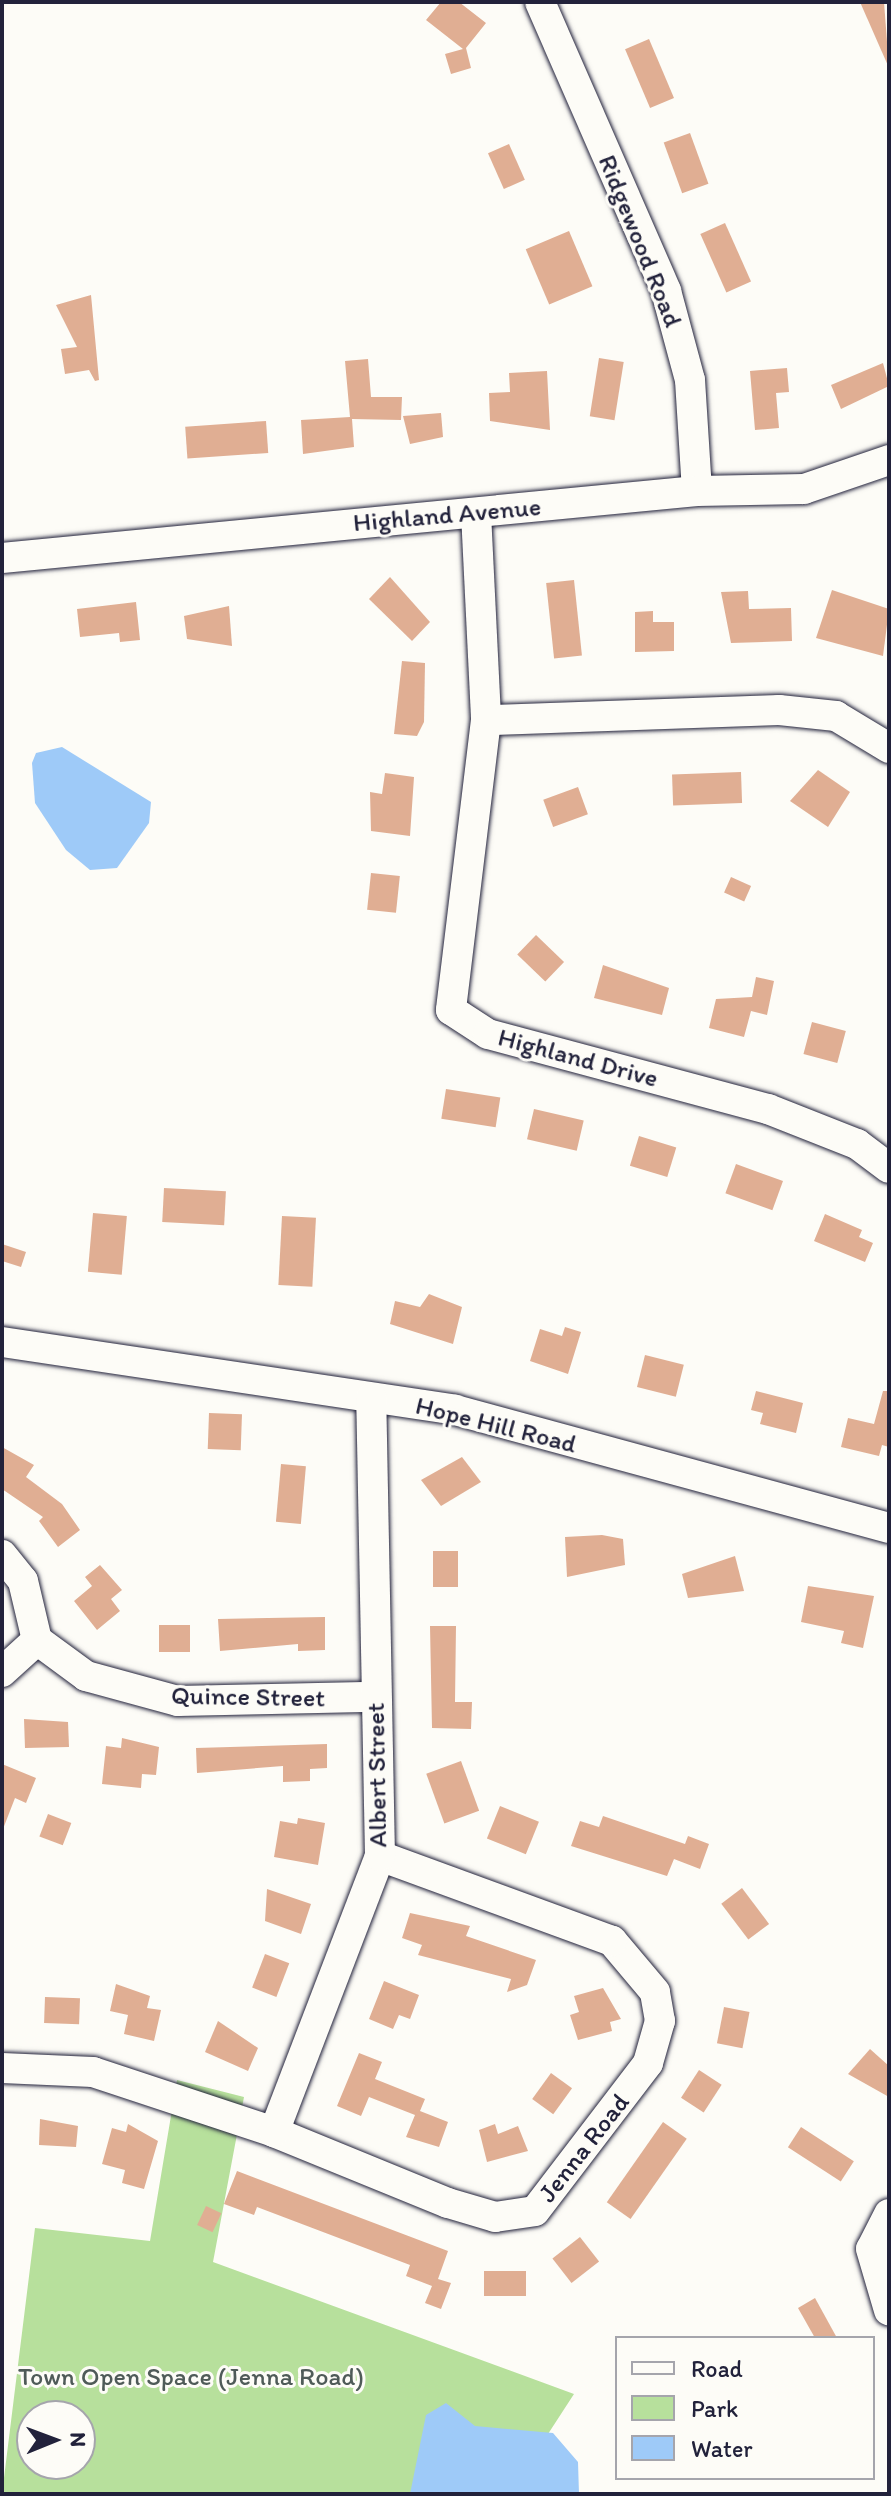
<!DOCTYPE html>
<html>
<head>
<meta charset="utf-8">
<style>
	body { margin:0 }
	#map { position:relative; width:891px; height:2496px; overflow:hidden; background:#fdfcf7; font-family:Itim,sans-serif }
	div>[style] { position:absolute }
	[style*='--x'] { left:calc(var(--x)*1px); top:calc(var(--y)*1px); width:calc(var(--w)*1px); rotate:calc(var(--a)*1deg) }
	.green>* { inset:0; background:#b7e09c }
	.water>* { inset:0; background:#9ecaf8 }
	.building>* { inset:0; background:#e0ae93; transform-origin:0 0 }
	.roads { filter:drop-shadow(0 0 2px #22223b) drop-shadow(0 0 2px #22223b) }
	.minor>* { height:30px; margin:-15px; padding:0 15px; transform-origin:15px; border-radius:15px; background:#fdfcf7 }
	span { translate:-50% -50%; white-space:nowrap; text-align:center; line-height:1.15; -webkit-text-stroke:6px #fdfcf7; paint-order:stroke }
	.street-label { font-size:26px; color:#22223b }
	.park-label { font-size:26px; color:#4f5b58 }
	.frame { position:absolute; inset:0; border:4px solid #22223b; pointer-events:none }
	.legend { position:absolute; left:615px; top:2336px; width:260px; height:144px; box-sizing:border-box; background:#fdfcf7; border:2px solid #a5a5ac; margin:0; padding:10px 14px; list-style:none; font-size:24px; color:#22223b }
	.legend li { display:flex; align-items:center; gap:16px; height:40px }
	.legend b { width:40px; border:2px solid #a5a5ac }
	.north { position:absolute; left:16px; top:2400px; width:80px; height:80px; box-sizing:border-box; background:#fdfcf7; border:2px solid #a5a5ac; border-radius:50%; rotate:89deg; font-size:22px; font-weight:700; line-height:32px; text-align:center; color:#22223b }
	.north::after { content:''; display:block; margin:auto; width:28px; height:36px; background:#22223b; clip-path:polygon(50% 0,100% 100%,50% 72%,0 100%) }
</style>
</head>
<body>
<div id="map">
	<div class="green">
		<div style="clip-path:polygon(evenodd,177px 2080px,244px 2097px,213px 2262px,574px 2394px,509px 2494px,2px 2494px,35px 2228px,150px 2241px,177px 2080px,32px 2416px,80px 2416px,80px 2464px,32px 2464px,32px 2416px)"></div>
	</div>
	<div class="water">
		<div style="clip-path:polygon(62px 747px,151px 802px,149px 823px,117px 868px,90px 870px,66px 850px,35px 803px,32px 763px,36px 753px)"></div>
		<div style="clip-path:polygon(446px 2403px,475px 2426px,553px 2433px,578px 2462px,579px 2494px,410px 2494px,426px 2415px)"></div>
	</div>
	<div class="building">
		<div style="clip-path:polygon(441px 2px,459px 2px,486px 23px,466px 48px,471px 68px,451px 74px,445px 54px,463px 49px,426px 20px)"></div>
		<div style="clip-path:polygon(860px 2px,884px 2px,889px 68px)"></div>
		<div style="left:649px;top:39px;width:64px;height:26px;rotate:67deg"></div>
		<div style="left:690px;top:133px;width:54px;height:28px;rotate:70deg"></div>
		<div style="left:509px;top:144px;width:39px;height:23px;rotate:66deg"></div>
		<div style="left:725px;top:223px;width:64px;height:27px;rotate:66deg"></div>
		<div style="left:569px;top:231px;width:60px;height:47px;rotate:67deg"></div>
		<div style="clip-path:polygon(91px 295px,99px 380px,95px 381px,89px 370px,65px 374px,61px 349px,77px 347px,56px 305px)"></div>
		<div style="left:599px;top:358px;width:25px;height:59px;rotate:9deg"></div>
		<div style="clip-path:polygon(368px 359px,371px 397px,402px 397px,401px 420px,352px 419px,354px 447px,303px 454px,301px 420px,350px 417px,345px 361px)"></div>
		<div style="clip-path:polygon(883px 363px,889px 386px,841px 409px,831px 385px)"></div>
		<div style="clip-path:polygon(787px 368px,789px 392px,776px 393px,779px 428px,755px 430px,750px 371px)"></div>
		<div style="clip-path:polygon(547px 371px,550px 430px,490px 421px,489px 393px,510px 392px,509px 373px)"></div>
		<div style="clip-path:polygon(441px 413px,443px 437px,410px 444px,403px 416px)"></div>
		<div style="left:266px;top:421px;width:32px;height:81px;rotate:86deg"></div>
		<div style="clip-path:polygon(390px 577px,430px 622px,412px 641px,369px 599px)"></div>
		<div style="left:574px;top:580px;width:76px;height:28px;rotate:84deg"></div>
		<div style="clip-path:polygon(832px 590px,889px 609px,883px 656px,816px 638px)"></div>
		<div style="clip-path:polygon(748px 591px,749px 609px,791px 608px,792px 641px,731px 643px,721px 592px)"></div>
		<div style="clip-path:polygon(136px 602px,140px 640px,120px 642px,119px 633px,80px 637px,77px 609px)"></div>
		<div style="clip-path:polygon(229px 606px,232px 646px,187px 639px,184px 616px)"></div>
		<div style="clip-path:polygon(653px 611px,653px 622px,674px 622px,674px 651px,635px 652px,635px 612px)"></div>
		<div style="clip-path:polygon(402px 661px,425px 663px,424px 722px,417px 736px,394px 734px)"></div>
		<div style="clip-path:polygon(818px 770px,850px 792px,828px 827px,790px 801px)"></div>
		<div style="left:741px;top:772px;width:31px;height:69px;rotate:88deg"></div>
		<div style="clip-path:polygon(385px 773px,414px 777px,410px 836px,371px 831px,370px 792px,382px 794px)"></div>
		<div style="left:578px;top:787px;width:29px;height:37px;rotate:70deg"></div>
		<div style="left:371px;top:873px;width:29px;height:37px;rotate:6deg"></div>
		<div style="left:731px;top:877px;width:22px;height:17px;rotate:24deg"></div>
		<div style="left:536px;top:935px;width:39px;height:27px;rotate:44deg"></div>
		<div style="clip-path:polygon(603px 965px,669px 988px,662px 1015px,594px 998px)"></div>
		<div style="clip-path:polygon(756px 977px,774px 981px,767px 1015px,751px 1011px,744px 1037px,709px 1028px,716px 999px,752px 997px)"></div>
		<div style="left:812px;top:1022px;width:35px;height:33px;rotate:15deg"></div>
		<div style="left:446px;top:1089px;width:55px;height:30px;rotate:9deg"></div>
		<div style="left:534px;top:1109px;width:51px;height:31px;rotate:13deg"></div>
		<div style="left:639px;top:1136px;width:39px;height:31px;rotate:17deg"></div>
		<div style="left:736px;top:1164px;width:50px;height:31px;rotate:20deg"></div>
		<div style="left:164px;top:1188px;width:62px;height:34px;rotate:3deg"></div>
		<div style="left:93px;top:1213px;width:34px;height:59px;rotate:5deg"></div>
		<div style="clip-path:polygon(825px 1214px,862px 1230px,859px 1237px,873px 1243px,865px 1262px,814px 1241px)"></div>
		<div style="left:282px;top:1216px;width:34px;height:69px;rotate:3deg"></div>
		<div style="clip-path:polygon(2px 1244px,26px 1252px,21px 1267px,2px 1261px)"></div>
		<div style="clip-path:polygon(429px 1294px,462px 1307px,453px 1344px,390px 1324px,395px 1301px,420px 1307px)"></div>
		<div style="clip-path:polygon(565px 1327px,581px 1332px,568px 1374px,530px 1361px,540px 1329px,562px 1336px)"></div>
		<div style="left:645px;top:1355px;width:40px;height:33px;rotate:14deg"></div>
		<div style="clip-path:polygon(756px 1391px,803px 1403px,796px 1433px,760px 1424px,763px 1413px,751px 1410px)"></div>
		<div style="clip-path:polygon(883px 1391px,889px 1391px,889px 1447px,882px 1445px,879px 1456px,841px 1447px,848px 1418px,874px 1424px)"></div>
		<div style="left:209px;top:1413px;width:33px;height:36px;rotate:2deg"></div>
		<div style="clip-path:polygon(2px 1447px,34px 1465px,26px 1477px,62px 1504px,80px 1530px,58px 1547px,39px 1521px,43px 1517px,2px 1489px)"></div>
		<div style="clip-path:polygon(462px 1457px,481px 1482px,441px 1506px,421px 1480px)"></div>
		<div style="left:281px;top:1464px;width:25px;height:58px;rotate:5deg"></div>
		<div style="clip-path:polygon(602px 1535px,623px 1539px,625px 1565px,567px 1577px,565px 1537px)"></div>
		<div style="left:433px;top:1551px;width:25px;height:36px"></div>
		<div style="clip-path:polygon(735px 1556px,744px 1591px,688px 1598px,682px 1574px)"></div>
		<div style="clip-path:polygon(100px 1565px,122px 1590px,111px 1599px,120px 1611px,97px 1630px,74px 1601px,92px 1586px,85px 1577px)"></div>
		<div style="clip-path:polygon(808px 1586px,874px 1596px,863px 1648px,841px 1643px,844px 1631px,801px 1622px)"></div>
		<div style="clip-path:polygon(325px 1617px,325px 1650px,298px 1651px,298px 1644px,220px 1651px,218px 1619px)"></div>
		<div style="left:159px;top:1625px;width:31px;height:27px"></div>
		<div style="clip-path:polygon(430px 1626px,456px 1626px,455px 1702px,472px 1702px,471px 1729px,432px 1728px)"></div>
		<div style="clip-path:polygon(24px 1719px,68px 1722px,69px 1747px,25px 1748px)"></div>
		<div style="clip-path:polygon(122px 1738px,159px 1747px,156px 1775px,142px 1774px,141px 1788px,102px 1784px,106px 1746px,121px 1748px)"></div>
		<div style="clip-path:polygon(327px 1744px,327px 1768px,310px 1769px,310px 1781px,283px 1782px,283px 1766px,197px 1773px,196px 1748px)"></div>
		<div style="left:461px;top:1761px;width:53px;height:37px;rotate:70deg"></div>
		<div style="clip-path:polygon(2px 1764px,36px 1778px,26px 1803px,15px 1798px,3px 1829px)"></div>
		<div style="left:500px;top:1806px;width:42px;height:35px;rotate:22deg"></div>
		<div style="left:48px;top:1814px;width:25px;height:24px;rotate:21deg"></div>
		<div style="clip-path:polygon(603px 1816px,685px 1844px,688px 1836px,709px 1844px,700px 1869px,674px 1859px,667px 1876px,571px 1846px,580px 1821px,599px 1827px)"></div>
		<div style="clip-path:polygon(298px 1818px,325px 1823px,318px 1865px,274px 1857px,280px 1821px,297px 1824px)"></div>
		<div style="left:742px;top:1888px;width:45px;height:26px;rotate:53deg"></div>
		<div style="clip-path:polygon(267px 1889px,311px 1904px,301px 1934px,265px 1921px)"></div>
		<div style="clip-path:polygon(410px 1913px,470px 1926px,466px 1936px,536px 1960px,527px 1985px,507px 1992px,511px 1979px,418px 1955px,422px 1945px,402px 1938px)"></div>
		<div style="left:265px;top:1954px;width:26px;height:36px;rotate:21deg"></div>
		<div style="clip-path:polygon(384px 1981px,419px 1995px,410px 2019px,399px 2015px,393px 2029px,369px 2019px)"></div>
		<div style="clip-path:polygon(116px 1984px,150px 1996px,147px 2008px,161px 2010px,154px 2041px,124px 2034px,128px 2015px,110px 2011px)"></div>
		<div style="clip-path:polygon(603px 1988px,621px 2019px,610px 2022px,612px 2031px,578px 2040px,570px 2015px,579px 2012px,574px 1996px)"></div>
		<div style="left:45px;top:1997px;width:35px;height:26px;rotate:2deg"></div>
		<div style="left:724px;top:2007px;width:26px;height:37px;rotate:11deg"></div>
		<div style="clip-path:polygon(218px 2021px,258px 2048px,248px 2071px,205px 2052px)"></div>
		<div style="clip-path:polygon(870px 2049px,889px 2066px,889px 2097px,848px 2074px)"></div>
		<div style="clip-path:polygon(359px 2053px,382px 2062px,375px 2079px,425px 2099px,420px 2111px,448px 2122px,439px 2147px,406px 2137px,415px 2115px,369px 2097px,361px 2116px,337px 2106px)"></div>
		<div style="left:699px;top:2070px;width:27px;height:33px;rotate:33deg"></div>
		<div style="left:551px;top:2073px;width:26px;height:32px;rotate:36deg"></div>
		<div style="clip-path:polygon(40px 2119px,78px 2126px,76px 2147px,39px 2145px)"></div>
		<div style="left:663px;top:2122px;width:29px;height:98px;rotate:35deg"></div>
		<div style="clip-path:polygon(128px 2124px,158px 2141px,144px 2189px,122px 2183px,125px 2170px,102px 2164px,112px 2128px,126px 2132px)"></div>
		<div style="clip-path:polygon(495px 2124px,498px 2134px,518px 2126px,528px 2151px,487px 2162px,479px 2130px)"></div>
		<div style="left:801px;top:2127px;width:63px;height:24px;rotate:33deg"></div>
		<div style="clip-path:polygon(237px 2171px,448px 2251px,438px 2279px,451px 2283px,441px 2309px,425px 2303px,432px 2286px,406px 2276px,410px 2265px,257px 2207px,254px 2215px,224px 2204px)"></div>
		<div style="left:206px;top:2206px;width:17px;height:21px;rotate:25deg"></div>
		<div style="left:580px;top:2237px;width:31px;height:35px;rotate:52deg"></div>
		<div style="left:484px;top:2271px;width:42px;height:25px"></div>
		<div style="clip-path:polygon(815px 2298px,837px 2338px,815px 2338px,798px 2308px)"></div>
	</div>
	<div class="roads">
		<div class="minor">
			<div style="--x:540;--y:2;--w:315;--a:66.4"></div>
			<div style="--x:666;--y:291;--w:92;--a:74.9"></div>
			<div style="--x:690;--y:380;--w:111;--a:86.4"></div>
			<div style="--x:476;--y:513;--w:207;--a:87.2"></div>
			<div style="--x:2;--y:558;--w:698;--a:-5.51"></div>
			<div style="--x:697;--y:491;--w:107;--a:-1.1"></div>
			<div style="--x:804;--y:489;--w:90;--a:-18.8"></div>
			<div style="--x:889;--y:748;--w:62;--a:-148.9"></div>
			<div style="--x:836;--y:716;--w:57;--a:-174"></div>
			<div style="--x:779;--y:710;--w:293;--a:178"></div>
			<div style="--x:486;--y:720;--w:292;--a:96.9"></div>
			<div style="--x:451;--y:1010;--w:44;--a:33"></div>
			<div style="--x:488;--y:1034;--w:290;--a:15"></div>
			<div style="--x:768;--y:1109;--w:96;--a:21.5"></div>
			<div style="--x:857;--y:1144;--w:40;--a:37"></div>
			<div style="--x:2;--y:1342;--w:458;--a:8.5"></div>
			<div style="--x:455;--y:1410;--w:450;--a:15.2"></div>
			<div style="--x:2;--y:1555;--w:33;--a:51"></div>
			<div style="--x:23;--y:1581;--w:61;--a:76.7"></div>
			<div style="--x:37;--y:1640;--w:61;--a:36.3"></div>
			<div style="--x:86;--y:1676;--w:95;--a:15.2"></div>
			<div style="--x:178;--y:1701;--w:198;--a:-1.2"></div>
			<div style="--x:2;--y:1672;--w:47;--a:-42.4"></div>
			<div style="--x:2;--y:2068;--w:91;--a:2.5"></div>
			<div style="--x:93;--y:2072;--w:191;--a:18.3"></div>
			<div style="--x:274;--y:2132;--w:188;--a:22.2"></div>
			<div style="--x:448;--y:2203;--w:49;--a:16.6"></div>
			<div style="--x:495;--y:2217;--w:40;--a:-8.5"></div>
			<div style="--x:535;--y:2211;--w:186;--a:-52.6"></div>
			<div style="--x:648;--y:2063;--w:44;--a:-74.1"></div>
			<div style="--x:660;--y:2021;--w:29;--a:-100"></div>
			<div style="--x:655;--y:1992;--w:67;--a:-130.1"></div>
			<div style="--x:612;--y:1941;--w:247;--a:-159.9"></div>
			<div style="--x:274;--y:2132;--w:296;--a:-69"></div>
			<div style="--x:380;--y:1856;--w:458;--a:-91.1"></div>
			<div style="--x:889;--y:2214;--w:39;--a:117"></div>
			<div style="--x:871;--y:2249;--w:64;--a:73.6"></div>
		</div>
	</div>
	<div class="street-label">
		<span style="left:640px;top:241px;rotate:68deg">Ridgewood Road</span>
		<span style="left:447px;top:515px;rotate:-5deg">Highland Avenue</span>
		<span style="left:578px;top:1058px;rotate:15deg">Highland Drive</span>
		<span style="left:496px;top:1425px;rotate:14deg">Hope Hill Road</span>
		<span style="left:248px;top:1697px;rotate:1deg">Quince Street</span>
		<span style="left:377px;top:1775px;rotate:-91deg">Albert Street</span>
		<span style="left:584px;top:2148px;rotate:-52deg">Jenna Road</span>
	</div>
	<div class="park-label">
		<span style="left:191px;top:2377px">Town Open Space (Jenna Road)</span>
	</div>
	<div class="frame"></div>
	<ul class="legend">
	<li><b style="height:10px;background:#fdfcf7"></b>Road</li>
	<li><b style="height:22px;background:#b7e09c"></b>Park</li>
	<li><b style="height:22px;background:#9ecaf8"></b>Water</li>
	</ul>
	<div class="north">N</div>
</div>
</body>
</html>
